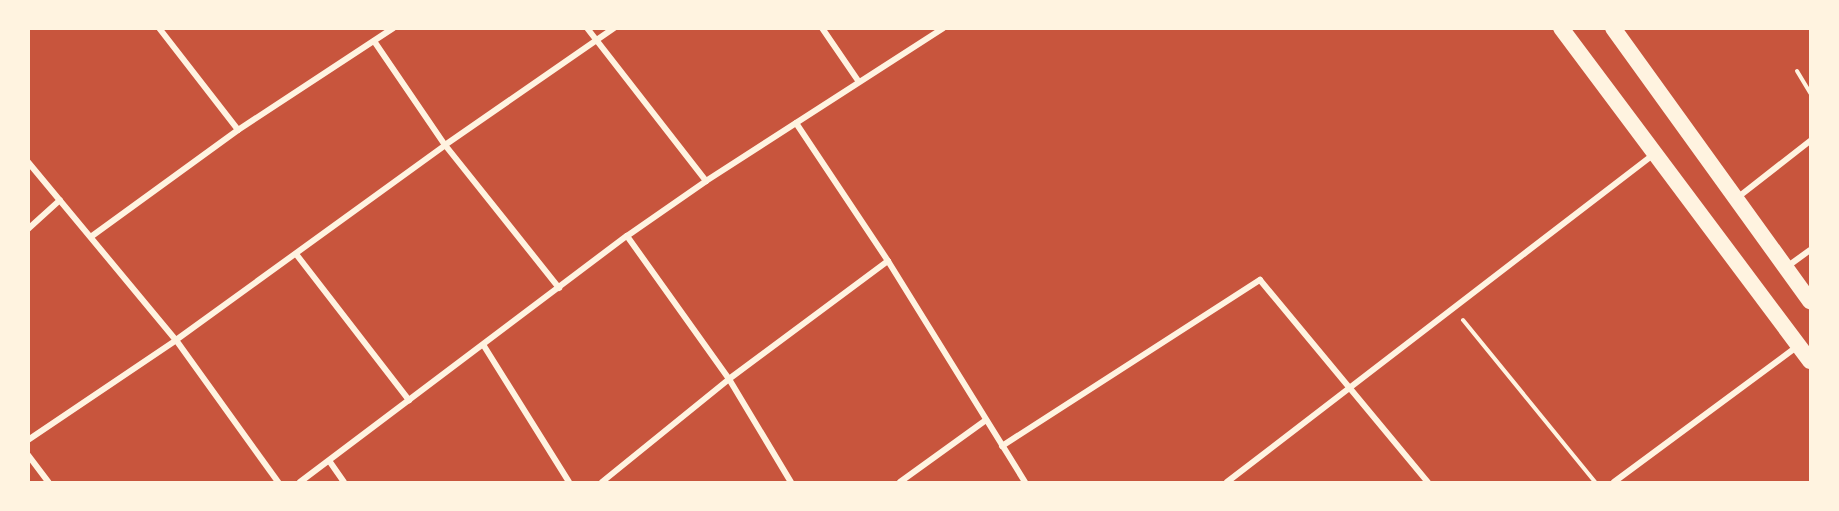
<!DOCTYPE html>
<html>
<head>
<meta charset="utf-8">
<style>
	body { margin:0 }
	#map { position:relative; width:1839px; height:511px; overflow:hidden; background:#c8553d; font-family:Arial,sans-serif }
	div>[style] { position:absolute }
	[style*='--x'] { left:calc(var(--x)*1px); top:calc(var(--y)*1px); width:calc(var(--w)*1px); rotate:calc(var(--a)*1deg) }
	.path>* { height:4px; margin:-2px; padding:0 2px; transform-origin:2px; border-radius:2px; background:#fff3e0 }
	.minor>* { height:6px; margin:-3px; padding:0 3px; transform-origin:3px; border-radius:3px; background:#fff3e0 }
	.trunk>* { height:16px; margin:-8px; padding:0 8px; transform-origin:8px; border-radius:8px; background:#fff3e0 }
	span { translate:-50% -50%; white-space:nowrap; text-align:center; line-height:1.15; -webkit-text-stroke:5px #fff3e0; paint-order:stroke }
	.frame { position:absolute; inset:0; border:30px solid #fff3e0; pointer-events:none }
</style>
</head>
<body>
<div id="map">
	<div class="path">
		<div style="--x:1797;--y:71;--w:26;--a:59"></div>
		<div style="--x:1463;--y:320;--w:209;--a:50.8"></div>
	</div>
	<div class="minor">
		<div style="--x:159;--y:28;--w:129;--a:52.2"></div>
		<div style="--x:587;--y:28;--w:194;--a:52.1"></div>
		<div style="--x:822;--y:28;--w:65;--a:55.6"></div>
		<div style="--x:374;--y:41;--w:126;--a:55.7"></div>
		<div style="--x:445;--y:145;--w:183;--a:51.4"></div>
		<div style="--x:796;--y:123;--w:166;--a:56.3"></div>
		<div style="--x:888;--y:261;--w:260;--a:58.2"></div>
		<div style="--x:28;--y:162;--w:231;--a:50.3"></div>
		<div style="--x:176;--y:340;--w:175;--a:54.3"></div>
		<div style="--x:1737;--y:198;--w:93;--a:-38"></div>
		<div style="--x:28;--y:229;--w:43;--a:-42.2"></div>
		<div style="--x:92;--y:236;--w:180;--a:-36"></div>
		<div style="--x:238;--y:130;--w:186;--a:-33.3"></div>
		<div style="--x:627;--y:236;--w:176;--a:54.5"></div>
		<div style="--x:729;--y:379;--w:120;--a:59"></div>
		<div style="--x:296;--y:254;--w:185;--a:52.3"></div>
		<div style="--x:1788;--y:266;--w:27;--a:-36"></div>
		<div style="--x:484;--y:346;--w:160;--a:58"></div>
		<div style="--x:28;--y:440;--w:179;--a:-34"></div>
		<div style="--x:176;--y:340;--w:332;--a:-35.9"></div>
		<div style="--x:445;--y:145;--w:206;--a:-34.7"></div>
		<div style="--x:1002;--y:446;--w:307;--a:-32.8"></div>
		<div style="--x:1260;--y:280;--w:263;--a:50.3"></div>
		<div style="--x:28;--y:455;--w:34;--a:53"></div>
		<div style="--x:330;--y:462;--w:24;--a:55"></div>
		<div style="--x:300;--y:482;--w:409;--a:-37"></div>
		<div style="--x:627;--y:236;--w:96;--a:-34.8"></div>
		<div style="--x:706;--y:181;--w:282;--a:-32.8"></div>
		<div style="--x:602;--y:482;--w:164;--a:-39"></div>
		<div style="--x:729;--y:379;--w:198;--a:-36.6"></div>
		<div style="--x:900;--y:482;--w:106;--a:-35.8"></div>
		<div style="--x:1227;--y:482;--w:538;--a:-37.53"></div>
		<div style="--x:1614;--y:482;--w:229;--a:-36.5"></div>
	</div>
	<div class="trunk">
		<div style="--x:1561;--y:28;--w:416;--a:53.2"></div>
		<div style="--x:1613;--y:28;--w:337;--a:54.2"></div>
	</div>
	<div class="frame"></div>
</div>
</body>
</html>
